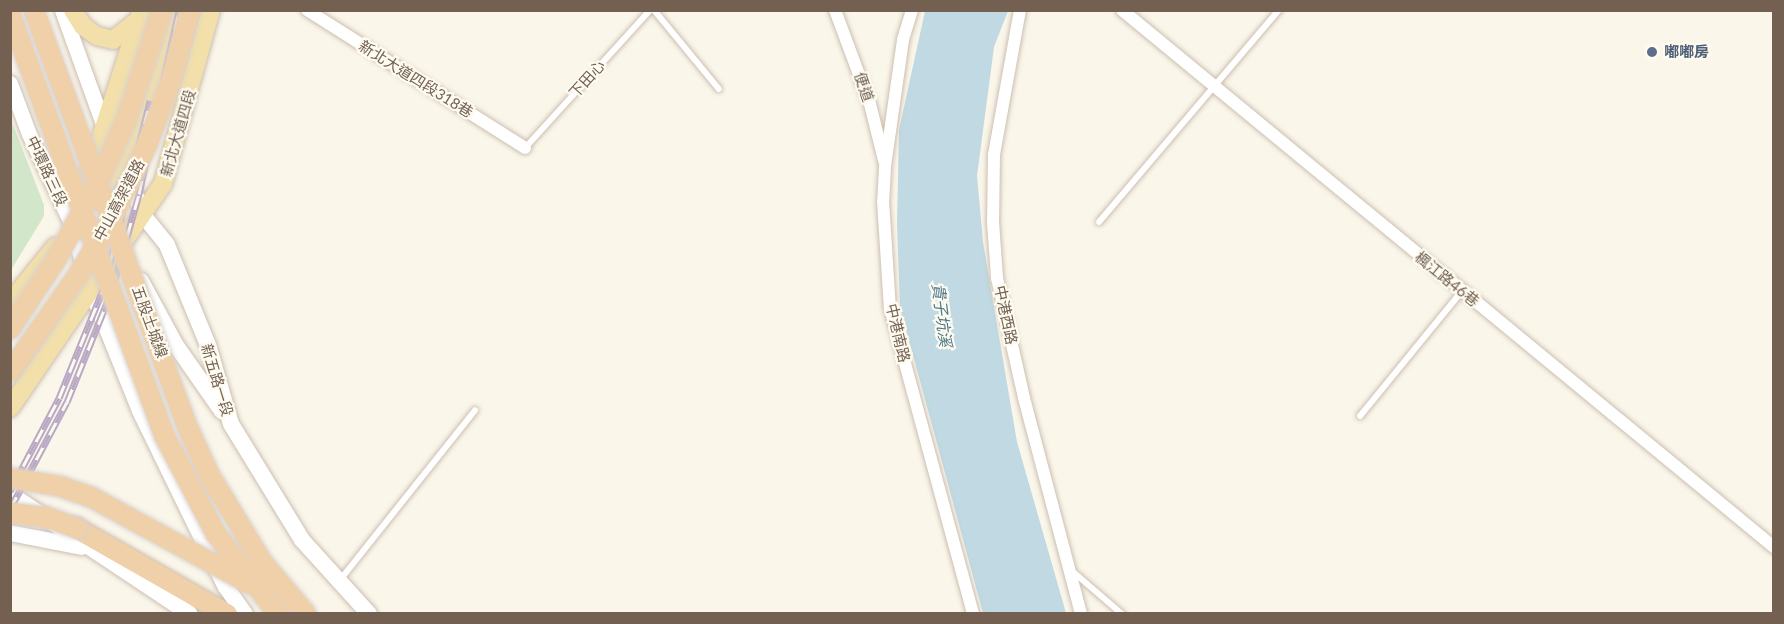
<!DOCTYPE html>
<html>
<head>
<meta charset="utf-8">
<style>
	body { margin:0 }
	#map { position:relative; width:1784px; height:624px; overflow:hidden; background:#faf6ea; font-family:Lato,"Noto Sans TC",sans-serif }
	div>[style] { position:absolute }
	[style*='--x'] { left:calc(var(--x)*1px); top:calc(var(--y)*1px); width:calc(var(--w)*1px); rotate:calc(var(--a)*1deg) }
	.green>* { inset:0; background:#d2e7c9 }
	.water>* { inset:0; background:#c0d9e2 }
	.roads { filter:drop-shadow(0 0 2px #ccbfb1) drop-shadow(0 0 2px #ccbfb1) }
	.service>* { height:6px; margin:-3px; padding:0 3px; transform-origin:3px; border-radius:3px; background:#fff }
	.minor>* { height:12px; margin:-6px; padding:0 6px; transform-origin:6px; border-radius:6px; background:#fff }
	.tertiary>* { height:15px; margin:-7.5px; padding:0 7.5px; transform-origin:7.5px; border-radius:7.5px; background:#fff }
	.secondary>* { height:16px; margin:-8px; padding:0 8px; transform-origin:8px; border-radius:8px; background:#fff }
	.primary>* { height:18px; margin:-9px; padding:0 9px; transform-origin:9px; border-radius:9px; background:#f2dfaa }
	.trunk>* { height:20px; margin:-10px; padding:0 10px; transform-origin:10px; border-radius:10px; background:#f0d0a9 }
	.rail>* { height:7px; margin-top:-3.5px; transform-origin:0; background:repeating-linear-gradient(90deg,#fdfaf0 0 14px,#baa9c4 0 28px); box-sizing:border-box; border-block:2px solid #baa9c4 }
	.bridges { filter:drop-shadow(0 0 2px #d8d2ce) drop-shadow(0 0 2px #d8d2ce) }
	.trunk-bridge>* { height:20px; margin:-10px; padding:0 10px; transform-origin:10px; border-radius:10px; background:#f0d0a9 }
	.dots>* { width:16px; height:16px; translate:-50% -50%; box-sizing:border-box; border:3px solid #fdfaf0; border-radius:50% }
	span { translate:-50% -50%; white-space:nowrap; text-align:center; line-height:1.15; -webkit-text-stroke:4.5px #fdfaf0; paint-order:stroke }
	.service-label { font-size:15px; color:#4e5e75; font-weight:700 }
	.left { translate:0 -50%; text-align:left }
	.street-label { font-size:15px; color:#736050 }
	.water-label { font-size:16px; color:#4f798a; font-style:italic }
	.frame { position:absolute; inset:0; border:12px solid #736050; pointer-events:none }
</style>
</head>
<body>
<div id="map">
	<div class="green">
		<div style="clip-path:polygon(10px 117px,44px 205px,44px 216px,11px 270px)"></div>
	</div>
	<div class="water">
		<div style="clip-path:polygon(925px 11px,1008px 11px,994px 47px,977px 176px,983px 242px,1017px 442px,1066px 613px,983px 613px,900px 307px,897px 224px,899px 130px)"></div>
	</div>
	<div class="roads">
		<div class="service">
			<div style="--x:654;--y:10;--w:102;--a:50.6"></div>
			<div style="--x:525;--y:148;--w:186;--a:-47.8"></div>
			<div style="--x:1099;--y:222;--w:278;--a:-49.7"></div>
			<div style="--x:1360;--y:416;--w:161;--a:-50.8"></div>
			<div style="--x:1072;--y:571;--w:66;--a:40.7"></div>
			<div style="--x:340;--y:580;--w:217;--a:-51.5"></div>
		</div>
		<div class="minor">
			<div style="--x:307;--y:10;--w:258;--a:32.3"></div>
			<div style="--x:835;--y:10;--w:100;--a:69.6"></div>
			<div style="--x:870;--y:104;--w:58;--a:76"></div>
			<div style="--x:912;--y:10;--w:31;--a:107"></div>
			<div style="--x:903;--y:40;--w:128;--a:98.1"></div>
			<div style="--x:885;--y:167;--w:34;--a:93"></div>
			<div style="--x:883;--y:201;--w:107;--a:86.3"></div>
			<div style="--x:890;--y:308;--w:317;--a:74.8"></div>
			<div style="--x:1020;--y:10;--w:146;--a:100.2"></div>
			<div style="--x:994;--y:154;--w:68;--a:90.8"></div>
			<div style="--x:993;--y:222;--w:56;--a:85.9"></div>
			<div style="--x:997;--y:278;--w:123;--a:77.3"></div>
			<div style="--x:1024;--y:398;--w:223;--a:75.2"></div>
			<div style="--x:1122;--y:10;--w:845;--a:39.48"></div>
		</div>
		<div class="tertiary">
			<div style="--x:62;--y:10;--w:121;--a:70.2"></div>
			<div style="--x:10;--y:83;--w:54;--a:69.6"></div>
			<div style="--x:29;--y:134;--w:101;--a:64.7"></div>
		</div>
		<div class="secondary">
			<div style="--x:127;--y:173;--w:45;--a:69.1"></div>
			<div style="--x:143;--y:215;--w:38;--a:51"></div>
			<div style="--x:167;--y:245;--w:108;--a:67.7"></div>
			<div style="--x:208;--y:345;--w:82;--a:73.8"></div>
			<div style="--x:231;--y:424;--w:136;--a:58.5"></div>
			<div style="--x:302;--y:540;--w:100;--a:47.8"></div>
			<div style="--x:72;--y:225;--w:67;--a:73.5"></div>
			<div style="--x:91;--y:289;--w:131;--a:68.1"></div>
			<div style="--x:140;--y:411;--w:196;--a:64"></div>
			<div style="--x:226;--y:587;--w:33;--a:55"></div>
			<div style="--x:141;--y:281;--w:72;--a:61.6"></div>
			<div style="--x:175;--y:344;--w:82;--a:55"></div>
			<div style="--x:10;--y:494;--w:216;--a:33.7"></div>
			<div style="--x:10;--y:533;--w:73;--a:11"></div>
		</div>
		<div class="primary">
			<div style="--x:73;--y:10;--w:19;--a:58"></div>
			<div style="--x:83;--y:26;--w:17;--a:36"></div>
			<div style="--x:97;--y:36;--w:16;--a:14"></div>
			<div style="--x:113;--y:40;--w:33;--a:-38"></div>
			<div style="--x:102;--y:188;--w:35;--a:-57"></div>
			<div style="--x:121;--y:159;--w:79;--a:-64.4"></div>
			<div style="--x:155;--y:88;--w:81;--a:-75.6"></div>
			<div style="--x:79;--y:206;--w:206;--a:-72.2"></div>
			<div style="--x:10;--y:303;--w:72;--a:-51.2"></div>
			<div style="--x:10;--y:408;--w:271;--a:-55.7"></div>
			<div style="--x:163;--y:184;--w:180;--a:-74.6"></div>
		</div>
		<div class="trunk">
			<div style="--x:76;--y:528;--w:174;--a:29.7"></div>
		</div>
	</div>
	<div class="rail">
		<div style="--x:10;--y:491;--w:105;--a:-62.2"></div>
		<div style="--x:59;--y:398;--w:120;--a:-67.9"></div>
		<div style="--x:104;--y:287;--w:192;--a:-76.1"></div>
		<div style="--x:10;--y:509;--w:121;--a:-62"></div>
		<div style="--x:67;--y:402;--w:121;--a:-68.1"></div>
		<div style="--x:112;--y:290;--w:100;--a:-74.3"></div>
		<div style="--x:139;--y:194;--w:188;--a:-77.7"></div>
	</div>
	<div class="bridges">
		<div class="trunk-bridge">
			<div style="--x:34;--y:10;--w:443;--a:69.8"></div>
			<div style="--x:187;--y:426;--w:55;--a:65.3"></div>
			<div style="--x:210;--y:476;--w:100;--a:58.8"></div>
			<div style="--x:262;--y:562;--w:68;--a:49.8"></div>
			<div style="--x:10;--y:14;--w:451;--a:69.9"></div>
			<div style="--x:165;--y:437;--w:110;--a:62.3"></div>
			<div style="--x:216;--y:534;--w:101;--a:52.2"></div>
			<div style="--x:10;--y:329;--w:85;--a:-56.5"></div>
			<div style="--x:57;--y:258;--w:95;--a:-61.8"></div>
			<div style="--x:102;--y:174;--w:61;--a:-65.9"></div>
			<div style="--x:127;--y:118;--w:114;--a:-72"></div>
			<div style="--x:10;--y:372;--w:122;--a:-55"></div>
			<div style="--x:80;--y:272;--w:72;--a:-59.9"></div>
			<div style="--x:116;--y:210;--w:72;--a:-64.5"></div>
			<div style="--x:147;--y:145;--w:68;--a:-69.4"></div>
			<div style="--x:171;--y:81;--w:73;--a:-75"></div>
			<div style="--x:10;--y:478;--w:50;--a:9.3"></div>
			<div style="--x:59;--y:486;--w:34;--a:19"></div>
			<div style="--x:91;--y:497;--w:180;--a:28.6"></div>
			<div style="--x:10;--y:513;--w:39;--a:7"></div>
			<div style="--x:49;--y:518;--w:29;--a:20"></div>
		</div>
	</div>
	<div class="dots">
		<div style="left:1652px;top:52px;background:#5c6f8a"></div>
	</div>
	<div class="service-label">
		<span class="left" style="left:1664px;top:52px">嘟嘟房</span>
	</div>
	<div class="street-label">
		<span style="left:416px;top:79px;rotate:32deg">新北大道四段318巷</span>
		<span style="left:587px;top:79px;rotate:-48deg">下田心</span>
		<span style="left:864px;top:87px;rotate:71deg">便道</span>
		<span style="left:178px;top:133px;rotate:-74deg">新北大道四段</span>
		<span style="left:47px;top:171px;rotate:65deg">中環路三段</span>
		<span style="left:119px;top:200px;rotate:-62deg">中山高架道路</span>
		<span style="left:1447px;top:279px;rotate:39deg">楓江路46巷</span>
		<span style="left:1006px;top:315px;rotate:78deg">中港西路</span>
		<span style="left:150px;top:322px;rotate:70deg">五股土城線</span>
		<span style="left:898px;top:333px;rotate:77deg">中港南路</span>
		<span style="left:217px;top:380px;rotate:73deg">新五路一段</span>
	</div>
	<div class="water-label">
		<span style="left:942px;top:315px;rotate:83deg">貴子坑溪</span>
	</div>
	<div class="frame"></div>
</div>
</body>
</html>
